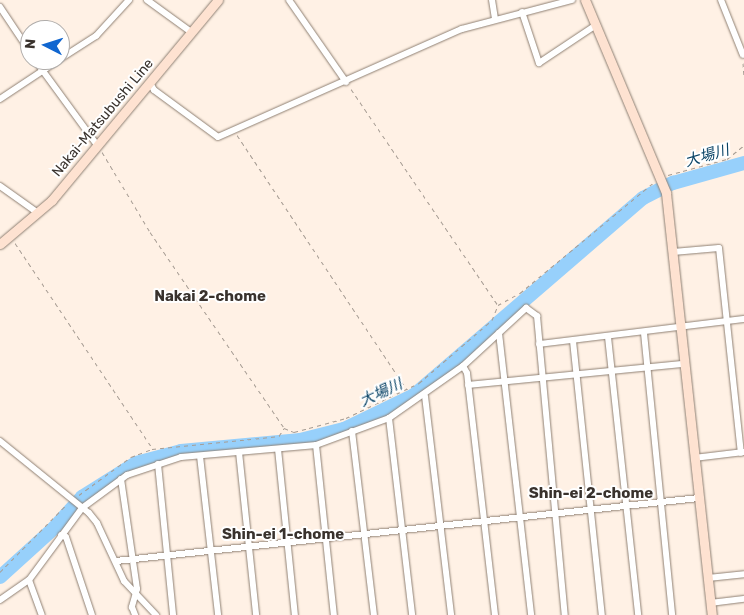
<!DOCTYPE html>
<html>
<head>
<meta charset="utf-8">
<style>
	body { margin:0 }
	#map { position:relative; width:744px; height:615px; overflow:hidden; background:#fff1e5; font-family:Rubik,"Noto Sans JP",sans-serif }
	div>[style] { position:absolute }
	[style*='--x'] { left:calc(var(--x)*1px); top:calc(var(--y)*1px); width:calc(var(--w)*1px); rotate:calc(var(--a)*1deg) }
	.river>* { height:14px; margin:-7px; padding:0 7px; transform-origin:7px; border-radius:7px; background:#97d0fb }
	.path>* { height:1px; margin-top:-0.5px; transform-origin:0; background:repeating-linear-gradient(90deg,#a69c93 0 4px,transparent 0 8px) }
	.roads { filter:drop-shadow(0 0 1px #8f8073) drop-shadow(0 0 1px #8f8073) }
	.street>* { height:6px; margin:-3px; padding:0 3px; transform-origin:3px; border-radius:3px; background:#fff }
	.secondary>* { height:9px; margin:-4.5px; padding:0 4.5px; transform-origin:4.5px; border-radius:4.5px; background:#fee2d1 }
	span { translate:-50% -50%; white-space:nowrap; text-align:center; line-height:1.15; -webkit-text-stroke:4px #fff; paint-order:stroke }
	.street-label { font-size:14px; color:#39322d }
	.water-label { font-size:15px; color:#084265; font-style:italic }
	.neighbourhood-label { font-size:15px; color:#39322d; font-weight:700 }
	.north { position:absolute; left:20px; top:20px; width:50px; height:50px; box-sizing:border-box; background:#fff; border:1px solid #b0adab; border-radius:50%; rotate:275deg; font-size:14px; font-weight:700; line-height:20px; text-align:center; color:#39322d }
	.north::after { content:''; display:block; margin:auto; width:18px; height:22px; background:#1066d0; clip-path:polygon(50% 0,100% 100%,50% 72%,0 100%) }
</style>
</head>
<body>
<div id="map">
	<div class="river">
		<div style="--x:0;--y:577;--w:73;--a:-42.2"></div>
		<div style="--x:54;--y:528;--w:42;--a:-47.9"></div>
		<div style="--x:82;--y:497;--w:64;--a:-32.2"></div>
		<div style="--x:136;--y:463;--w:47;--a:-14.9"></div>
		<div style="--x:181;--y:451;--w:120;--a:-5.3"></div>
		<div style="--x:300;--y:440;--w:45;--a:-14"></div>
		<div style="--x:344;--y:429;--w:78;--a:-25.9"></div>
		<div style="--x:414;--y:395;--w:302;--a:-40.7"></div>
		<div style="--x:643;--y:198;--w:34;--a:-27"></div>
		<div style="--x:673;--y:183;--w:74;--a:-15.7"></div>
	</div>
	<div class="path">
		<div style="--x:743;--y:63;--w:14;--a:86"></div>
		<div style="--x:351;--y:89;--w:261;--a:55.8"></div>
		<div style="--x:237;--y:135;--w:306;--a:56.3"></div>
		<div style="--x:102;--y:152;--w:93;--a:59"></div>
		<div style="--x:150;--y:232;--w:237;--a:55.6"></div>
		<div style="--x:668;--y:175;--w:61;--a:-15.2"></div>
		<div style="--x:727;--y:159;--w:22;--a:-39"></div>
		<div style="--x:15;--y:243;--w:247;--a:56.2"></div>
		<div style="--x:79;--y:495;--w:64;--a:-36.2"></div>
		<div style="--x:131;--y:457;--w:22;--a:-21"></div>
		<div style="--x:152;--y:449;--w:128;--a:-5.8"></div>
		<div style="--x:279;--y:436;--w:9;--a:-58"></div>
		<div style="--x:284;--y:428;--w:11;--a:22"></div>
		<div style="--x:294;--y:432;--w:54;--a:-15.1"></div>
		<div style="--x:346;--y:418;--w:81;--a:-25.6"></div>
		<div style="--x:419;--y:383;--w:96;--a:-40.8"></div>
		<div style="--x:492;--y:320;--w:16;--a:-68"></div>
		<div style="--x:498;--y:305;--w:25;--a:-29"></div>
		<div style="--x:520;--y:293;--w:174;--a:-39.6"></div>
		<div style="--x:0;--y:572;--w:94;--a:-45.4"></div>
	</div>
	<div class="roads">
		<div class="street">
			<div style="--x:147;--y:0;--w:54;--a:36"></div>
			<div style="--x:289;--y:0;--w:100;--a:55.2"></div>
			<div style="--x:492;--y:0;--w:19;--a:81"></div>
			<div style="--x:721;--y:0;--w:59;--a:68.2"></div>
			<div style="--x:0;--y:7;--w:54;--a:56.3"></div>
			<div style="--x:522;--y:12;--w:54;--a:71.6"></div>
			<div style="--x:539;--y:63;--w:69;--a:-33.7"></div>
			<div style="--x:60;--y:59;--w:43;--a:-32.6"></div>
			<div style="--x:96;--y:36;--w:49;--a:-47.5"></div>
			<div style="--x:35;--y:60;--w:105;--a:53.9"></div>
			<div style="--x:150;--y:83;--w:8;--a:60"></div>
			<div style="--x:154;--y:90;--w:79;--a:36.3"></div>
			<div style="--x:218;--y:137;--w:267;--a:-23.9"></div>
			<div style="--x:462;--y:29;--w:114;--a:-14.8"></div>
			<div style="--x:0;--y:99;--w:71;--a:-33.5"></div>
			<div style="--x:0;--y:186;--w:47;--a:35.4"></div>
			<div style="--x:673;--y:252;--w:46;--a:-5"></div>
			<div style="--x:719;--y:248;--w:206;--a:83.9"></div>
			<div style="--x:499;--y:333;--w:284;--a:83.5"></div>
			<div style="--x:644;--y:333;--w:283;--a:84.3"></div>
			<div style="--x:608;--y:337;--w:280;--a:83.8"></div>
			<div style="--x:573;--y:341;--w:276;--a:84"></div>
			<div style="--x:539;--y:344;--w:207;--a:-7"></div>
			<div style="--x:463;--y:366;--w:8;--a:60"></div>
			<div style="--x:467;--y:373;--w:244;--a:83.4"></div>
			<div style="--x:468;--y:385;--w:217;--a:-5.6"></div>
			<div style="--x:425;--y:396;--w:221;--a:83.2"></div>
			<div style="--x:389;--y:418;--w:198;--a:83.3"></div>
			<div style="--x:352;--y:431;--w:185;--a:83.2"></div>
			<div style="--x:0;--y:441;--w:114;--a:39"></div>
			<div style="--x:89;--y:513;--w:13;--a:51"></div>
			<div style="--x:97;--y:523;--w:64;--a:65"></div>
			<div style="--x:124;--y:581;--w:47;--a:46.7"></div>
			<div style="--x:316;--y:445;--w:171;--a:84"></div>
			<div style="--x:278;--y:449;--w:167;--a:84.2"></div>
			<div style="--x:239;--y:452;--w:164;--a:84"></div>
			<div style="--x:200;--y:456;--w:160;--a:83.5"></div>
			<div style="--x:694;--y:458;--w:50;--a:-6.8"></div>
			<div style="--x:158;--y:464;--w:152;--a:84.3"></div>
			<div style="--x:121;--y:479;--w:111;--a:81.7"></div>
			<div style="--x:137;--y:589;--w:19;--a:106"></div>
			<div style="--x:132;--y:607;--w:9;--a:69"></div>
			<div style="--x:61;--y:535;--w:5;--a:22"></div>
			<div style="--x:66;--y:537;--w:82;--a:71.6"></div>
			<div style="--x:116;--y:561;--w:586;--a:-6.17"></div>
			<div style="--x:708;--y:578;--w:36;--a:-6"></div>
			<div style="--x:29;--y:580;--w:37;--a:70"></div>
			<div style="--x:0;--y:600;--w:35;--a:-35"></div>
			<div style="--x:29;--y:580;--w:89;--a:-53.6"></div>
			<div style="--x:82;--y:508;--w:56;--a:-36.3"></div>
			<div style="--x:127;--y:475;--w:57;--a:-18.4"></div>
			<div style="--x:181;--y:457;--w:136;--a:-5.1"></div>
			<div style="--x:316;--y:445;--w:78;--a:-20.3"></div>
			<div style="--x:389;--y:418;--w:90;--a:-35.1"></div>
			<div style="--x:463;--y:366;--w:86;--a:-42.6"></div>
			<div style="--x:526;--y:308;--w:14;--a:36"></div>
			<div style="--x:537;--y:316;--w:300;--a:84.7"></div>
			<div style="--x:710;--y:603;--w:34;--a:-7"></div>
		</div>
		<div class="secondary">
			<div style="--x:585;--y:0;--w:209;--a:67.2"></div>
			<div style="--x:666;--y:193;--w:424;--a:83.8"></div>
			<div style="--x:0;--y:244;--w:68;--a:-40.2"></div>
			<div style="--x:52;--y:200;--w:260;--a:-50.3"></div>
		</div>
	</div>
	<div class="street-label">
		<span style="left:103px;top:118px;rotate:-50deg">Nakai-Matsubushi Line</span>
	</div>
	<div class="water-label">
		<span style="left:707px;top:156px;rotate:-16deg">大場川</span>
		<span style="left:381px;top:393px;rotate:-25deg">大場川</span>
	</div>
	<div class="neighbourhood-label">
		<span style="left:210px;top:297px">Nakai 2-chome</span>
		<span style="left:591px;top:494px">Shin-ei 2-chome</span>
		<span style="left:283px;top:535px">Shin-ei 1-chome</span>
	</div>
	<div class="north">N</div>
</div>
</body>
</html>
